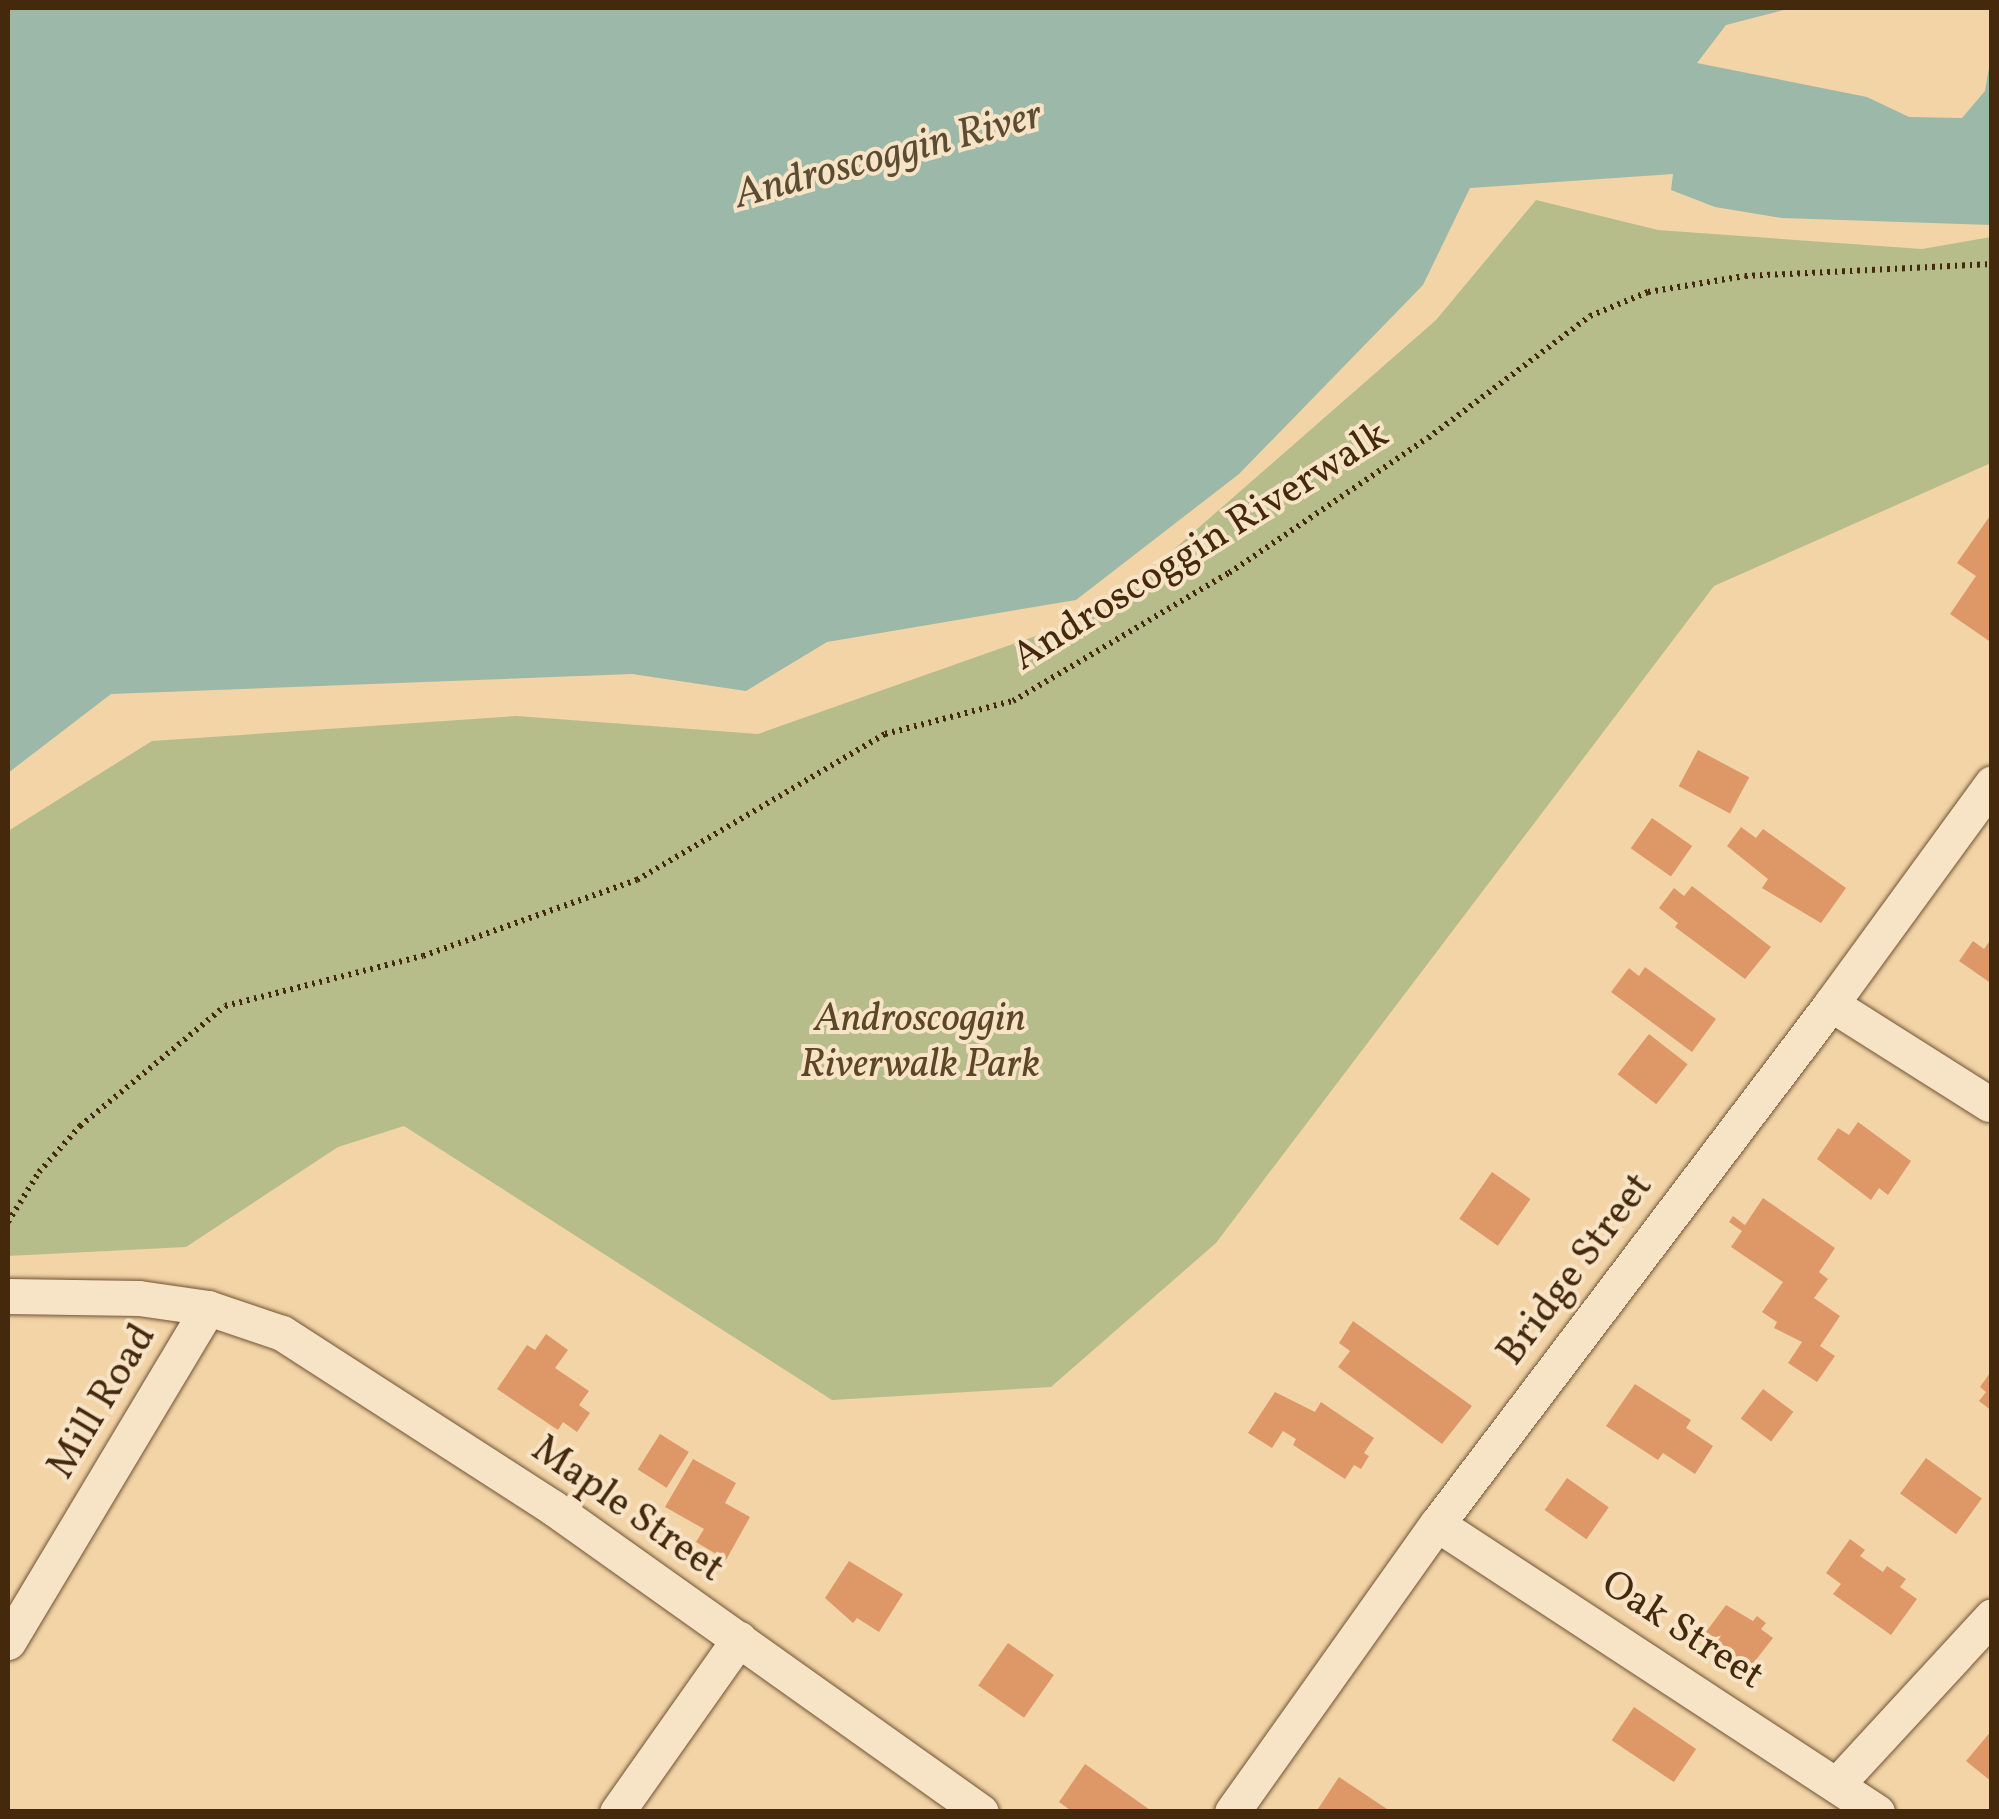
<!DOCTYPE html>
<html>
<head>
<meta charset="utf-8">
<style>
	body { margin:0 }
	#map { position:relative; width:1999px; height:1819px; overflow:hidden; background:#f3d4a7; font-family:Vollkorn,serif }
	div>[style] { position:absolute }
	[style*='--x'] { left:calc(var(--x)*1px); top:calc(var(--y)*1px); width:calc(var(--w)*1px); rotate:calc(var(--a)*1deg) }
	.green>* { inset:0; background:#b7bd8a }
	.water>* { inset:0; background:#9bb8a8 }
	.building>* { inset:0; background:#de9868; transform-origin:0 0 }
	.path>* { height:6px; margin-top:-3px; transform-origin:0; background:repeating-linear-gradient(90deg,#44290d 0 2.5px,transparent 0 7.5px) }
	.roads { filter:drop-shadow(0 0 2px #705434) drop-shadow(0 0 2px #705434) }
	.minor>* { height:35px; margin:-17.5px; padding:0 17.5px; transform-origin:17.5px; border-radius:17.5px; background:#f7e3c6 }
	span { translate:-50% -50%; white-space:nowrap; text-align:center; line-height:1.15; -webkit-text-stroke:8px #f7e3c6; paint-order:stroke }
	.street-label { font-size:40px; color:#44290d }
	.park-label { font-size:40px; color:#5b4726; font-style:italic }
	.water-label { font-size:42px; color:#5a4d34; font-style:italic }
	.frame { position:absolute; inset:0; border:10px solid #44290d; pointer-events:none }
</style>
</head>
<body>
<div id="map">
	<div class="green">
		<div style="clip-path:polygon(1536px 200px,1658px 230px,1922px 249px,1991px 237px,1991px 463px,1714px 586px,1216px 1243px,1051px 1387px,832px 1400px,404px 1126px,338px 1147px,186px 1247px,8px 1256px,8px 831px,152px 741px,517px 716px,758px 734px,1101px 613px,1436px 320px)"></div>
	</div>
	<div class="water">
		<div style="clip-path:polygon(8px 8px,1791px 8px,1726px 25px,1697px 63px,1867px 97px,1909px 117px,1962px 118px,1985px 91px,1991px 56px,1991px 225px,1782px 218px,1715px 207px,1671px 190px,1673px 174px,1470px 188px,1423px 285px,1239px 474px,1076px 600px,827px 642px,746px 691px,632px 674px,111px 694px,8px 773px)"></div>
	</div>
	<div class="building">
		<div style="clip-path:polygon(1992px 513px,1992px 643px,1950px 614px,1976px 576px,1957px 563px)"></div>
		<div style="left:1698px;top:750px;width:58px;height:41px;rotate:28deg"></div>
		<div style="left:1652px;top:818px;width:49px;height:37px;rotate:35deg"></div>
		<div style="clip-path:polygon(1741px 827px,1756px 838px,1763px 829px,1846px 888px,1821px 923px,1762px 888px,1768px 879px,1727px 846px)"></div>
		<div style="clip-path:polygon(1692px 886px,1771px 947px,1745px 979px,1675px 927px,1678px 923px,1659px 908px,1674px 888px,1684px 896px)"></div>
		<div style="clip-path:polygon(1992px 938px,1992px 984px,1959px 961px,1973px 941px,1984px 949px)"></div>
		<div style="clip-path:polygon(1645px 967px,1716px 1019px,1692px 1052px,1611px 992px,1629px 968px,1639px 976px)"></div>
		<div style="left:1649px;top:1034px;width:49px;height:51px;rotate:38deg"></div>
		<div style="clip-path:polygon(1858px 1122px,1911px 1161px,1888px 1195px,1879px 1188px,1871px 1200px,1817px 1159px,1838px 1128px,1849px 1135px)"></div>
		<div style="left:1492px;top:1172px;width:47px;height:57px;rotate:35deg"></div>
		<div style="clip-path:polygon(1763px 1198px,1835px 1248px,1819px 1272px,1828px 1279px,1814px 1298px,1840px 1316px,1820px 1346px,1835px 1356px,1817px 1382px,1788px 1363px,1802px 1342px,1774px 1328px,1777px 1322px,1762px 1312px,1783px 1282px,1731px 1247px,1742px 1231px,1729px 1222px,1733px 1216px,1745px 1225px)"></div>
		<div style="clip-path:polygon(1353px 1321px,1472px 1406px,1442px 1444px,1338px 1367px,1350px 1351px,1339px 1343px)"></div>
		<div style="clip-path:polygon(546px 1334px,568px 1350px,555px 1368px,589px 1391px,579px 1405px,590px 1413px,577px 1432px,563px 1422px,558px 1430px,497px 1389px,527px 1345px,535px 1350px)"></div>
		<div style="clip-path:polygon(1992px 1370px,1992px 1411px,1979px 1401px,1986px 1392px,1980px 1387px)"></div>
		<div style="clip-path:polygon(1635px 1384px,1691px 1420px,1686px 1428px,1713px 1446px,1695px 1474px,1663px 1453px,1658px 1460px,1606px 1426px)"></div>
		<div style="left:1763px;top:1389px;width:38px;height:37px;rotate:37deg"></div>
		<div style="clip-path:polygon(1275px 1392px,1315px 1412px,1321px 1402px,1374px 1438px,1364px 1453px,1369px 1456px,1361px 1469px,1354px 1465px,1345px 1479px,1293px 1445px,1296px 1439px,1283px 1431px,1272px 1448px,1248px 1433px)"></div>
		<div style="left:660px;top:1434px;width:34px;height:42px;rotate:32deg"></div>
		<div style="left:1926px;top:1458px;width:69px;height:44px;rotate:36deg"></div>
		<div style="clip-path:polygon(693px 1459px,736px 1483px,725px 1503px,750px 1517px,726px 1560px,696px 1542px,704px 1529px,665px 1507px)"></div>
		<div style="left:1567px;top:1478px;width:51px;height:39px;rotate:35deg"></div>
		<div style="clip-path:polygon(1850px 1539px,1865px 1550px,1860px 1556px,1883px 1572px,1887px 1566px,1906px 1579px,1900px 1587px,1917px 1599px,1891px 1635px,1833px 1594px,1841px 1584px,1826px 1573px)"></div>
		<div style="clip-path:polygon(849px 1561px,903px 1594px,879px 1632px,857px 1618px,853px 1623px,825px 1598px)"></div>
		<div style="clip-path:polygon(1726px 1605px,1753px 1621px,1757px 1616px,1766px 1623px,1761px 1629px,1773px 1638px,1748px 1670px,1709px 1640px,1712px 1636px,1706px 1632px)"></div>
		<div style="left:1008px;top:1643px;width:56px;height:52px;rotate:35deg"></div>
		<div style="left:1634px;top:1707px;width:75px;height:40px;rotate:34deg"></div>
		<div style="clip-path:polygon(1992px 1730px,1992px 1782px,1966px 1761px)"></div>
		<div style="clip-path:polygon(1085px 1764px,1153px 1812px,1073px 1812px,1059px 1802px)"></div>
		<div style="clip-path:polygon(1339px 1777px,1387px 1809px,1386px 1812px,1316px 1812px)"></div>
	</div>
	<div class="path">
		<div style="--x:8;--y:1222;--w:59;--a:-58.2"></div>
		<div style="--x:39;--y:1172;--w:62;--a:-48.3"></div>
		<div style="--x:80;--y:1126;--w:188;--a:-39.6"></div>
		<div style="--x:225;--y:1006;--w:204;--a:-14.2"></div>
		<div style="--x:423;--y:956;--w:227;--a:-19.6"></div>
		<div style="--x:637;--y:880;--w:288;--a:-30.5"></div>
		<div style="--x:885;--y:734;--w:132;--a:-14.5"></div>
		<div style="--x:1013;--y:701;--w:251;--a:-30.7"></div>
		<div style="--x:1229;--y:573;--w:240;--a:-34.2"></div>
		<div style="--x:1428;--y:438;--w:203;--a:-37"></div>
		<div style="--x:1590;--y:316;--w:63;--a:-22.5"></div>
		<div style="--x:1648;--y:292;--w:98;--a:-9.4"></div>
		<div style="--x:1745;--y:276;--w:247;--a:-2.8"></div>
	</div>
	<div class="roads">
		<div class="minor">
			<div style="--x:1831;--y:1004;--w:187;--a:32.3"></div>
			<div style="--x:8;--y:1296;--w:131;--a:0.9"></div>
			<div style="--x:139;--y:1298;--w:70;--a:8.2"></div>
			<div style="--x:208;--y:1308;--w:78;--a:18.7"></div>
			<div style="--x:282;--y:1333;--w:321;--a:32.8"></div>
			<div style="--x:552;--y:1507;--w:526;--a:35.41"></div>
			<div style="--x:1437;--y:1524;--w:526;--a:33.21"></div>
			<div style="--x:8;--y:1642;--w:389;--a:-59.1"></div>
			<div style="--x:1838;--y:1783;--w:227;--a:-47.3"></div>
			<div style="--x:617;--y:1812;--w:212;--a:-54.8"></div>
			<div style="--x:1232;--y:1812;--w:354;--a:-54.6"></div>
			<div style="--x:1437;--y:1524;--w:652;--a:-52.85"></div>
			<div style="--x:1831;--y:1004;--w:273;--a:-53.9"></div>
		</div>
	</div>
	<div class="street-label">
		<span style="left:1201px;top:547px;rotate:-32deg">Androscoggin Riverwalk</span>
		<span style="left:1576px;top:1270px;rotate:-53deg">Bridge Street</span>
		<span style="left:103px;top:1402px;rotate:-59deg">Mill Road</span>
		<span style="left:627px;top:1510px;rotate:35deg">Maple Street</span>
		<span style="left:1682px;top:1631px;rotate:33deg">Oak Street</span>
	</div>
	<div class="park-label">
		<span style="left:920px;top:1043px">Androscoggin<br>Riverwalk Park</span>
	</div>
	<div class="water-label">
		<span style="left:889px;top:157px;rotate:-15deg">Androscoggin River</span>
	</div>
	<div class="frame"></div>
</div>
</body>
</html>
